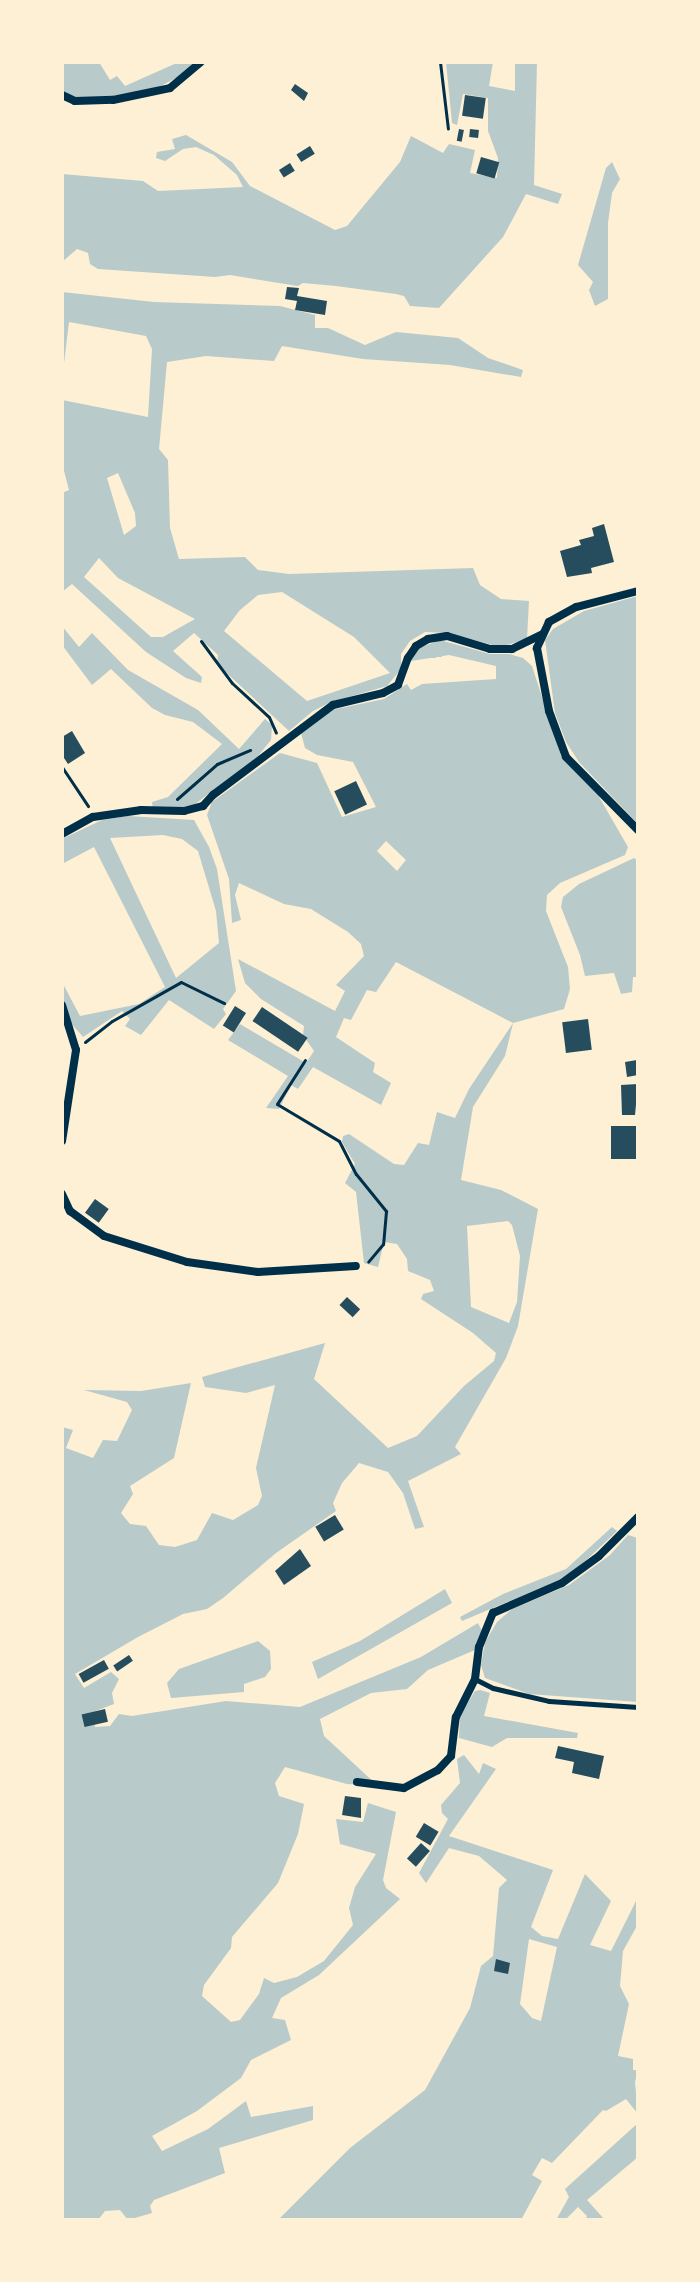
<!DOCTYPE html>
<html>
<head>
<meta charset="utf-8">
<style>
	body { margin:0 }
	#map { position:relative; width:700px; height:2282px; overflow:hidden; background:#fdf0d5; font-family:Cabin,sans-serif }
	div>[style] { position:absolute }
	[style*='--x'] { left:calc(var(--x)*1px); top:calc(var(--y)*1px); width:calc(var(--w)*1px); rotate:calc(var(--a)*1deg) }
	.green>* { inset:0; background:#b9caca }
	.building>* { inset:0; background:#264d5e; transform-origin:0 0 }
	.path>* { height:3px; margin:-1.5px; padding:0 1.5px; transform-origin:1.5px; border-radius:1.5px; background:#003049 }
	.service>* { height:5px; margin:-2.5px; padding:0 2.5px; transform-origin:2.5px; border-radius:2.5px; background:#003049 }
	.minor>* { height:8px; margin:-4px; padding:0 4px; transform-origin:4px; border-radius:4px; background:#003049 }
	span { translate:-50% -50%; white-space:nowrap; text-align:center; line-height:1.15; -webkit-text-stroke:6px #fdf0d5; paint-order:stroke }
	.frame { position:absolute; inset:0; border:64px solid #fdf0d5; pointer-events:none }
</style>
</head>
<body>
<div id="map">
	<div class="green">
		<div style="clip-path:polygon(62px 62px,99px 62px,110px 80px,117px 76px,125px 86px,179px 62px,195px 62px,180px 76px,155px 89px,94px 99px,72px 98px,62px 93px)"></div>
		<div style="clip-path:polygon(446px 62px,493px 62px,489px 86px,515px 91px,515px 62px,537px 62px,534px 185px,562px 194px,558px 204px,526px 194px,503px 237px,439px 308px,410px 306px,404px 296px,396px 294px,336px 286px,303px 283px,298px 286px,230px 275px,215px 277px,98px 269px,90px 264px,88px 253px,77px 249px,62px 262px,62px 174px,143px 181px,158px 191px,243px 187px,237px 175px,214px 155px,196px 147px,183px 149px,165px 161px,156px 158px,157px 152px,175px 149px,172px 139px,186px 135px,232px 162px,250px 186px,335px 230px,347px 226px,400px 162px,411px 136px,443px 153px,449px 144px,475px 150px,470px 173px,497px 178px,498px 158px,488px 131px,488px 98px,463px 94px,457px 125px,452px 123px)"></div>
		<div style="clip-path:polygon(612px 162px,620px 179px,612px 193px,608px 223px,608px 299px,595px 306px,589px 290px,593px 282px,578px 265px,606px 168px)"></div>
		<div style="clip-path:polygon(evenodd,62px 292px,154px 302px,280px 306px,315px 315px,315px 328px,328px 328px,365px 345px,396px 332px,458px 338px,488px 358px,523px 370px,521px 377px,450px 365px,363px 359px,282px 346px,274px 361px,206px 356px,167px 362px,159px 449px,168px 460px,170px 528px,179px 559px,245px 557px,258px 570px,289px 574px,473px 568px,480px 585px,501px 599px,529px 601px,527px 639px,500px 647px,447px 633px,425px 632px,410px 641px,401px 654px,401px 669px,387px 686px,331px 702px,313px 711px,289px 731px,217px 664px,218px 655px,194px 633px,173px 651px,202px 677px,201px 683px,186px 678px,146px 652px,72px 584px,62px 592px,62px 493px,69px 490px,62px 463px,62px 400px,148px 417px,152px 349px,146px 336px,69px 322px,62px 380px,62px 292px,118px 473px,135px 513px,136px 526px,124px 535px,107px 478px,118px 473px,62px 292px,99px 558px,118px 578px,195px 619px,163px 637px,151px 637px,84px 577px,99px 558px,62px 292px,282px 592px,354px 637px,390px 673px,307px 701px,224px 631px,240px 610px,258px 595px,282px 592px)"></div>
		<div style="clip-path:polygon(638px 596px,638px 824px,579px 762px,566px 742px,555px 713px,545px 640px,553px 629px,584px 611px)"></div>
		<div style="clip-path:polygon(62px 626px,79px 647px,92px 633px,128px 670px,198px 710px,239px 749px,265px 719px,272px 725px,271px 740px,258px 756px,190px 808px,153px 809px,152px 802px,168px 797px,222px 744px,193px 722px,165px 715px,152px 708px,111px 669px,92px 685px,62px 645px)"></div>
		<div style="clip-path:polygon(evenodd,440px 640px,490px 654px,509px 654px,523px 658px,532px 666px,561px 756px,598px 795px,628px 847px,625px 855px,560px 883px,547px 895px,546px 911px,568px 967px,570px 989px,564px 1009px,513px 1023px,505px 1056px,473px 1107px,461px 1180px,501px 1190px,538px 1209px,518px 1326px,506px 1358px,455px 1447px,461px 1454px,408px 1481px,424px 1527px,415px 1529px,403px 1493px,388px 1472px,359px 1463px,342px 1483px,333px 1503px,336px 1511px,276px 1553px,223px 1598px,207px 1609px,183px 1614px,138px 1637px,75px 1674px,84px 1688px,111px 1672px,119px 1679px,112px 1693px,114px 1704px,93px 1712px,95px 1727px,110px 1726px,119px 1714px,132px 1716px,226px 1701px,300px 1707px,421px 1657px,478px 1623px,482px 1631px,475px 1650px,428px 1670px,407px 1689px,371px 1693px,320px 1719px,324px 1736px,378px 1786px,347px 1784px,285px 1767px,275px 1783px,279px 1796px,304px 1804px,298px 1834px,278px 1883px,232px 1937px,231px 1948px,204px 1985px,202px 1996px,231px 2022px,240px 2020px,259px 1994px,264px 1978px,274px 1983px,297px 1977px,324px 1961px,353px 1925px,349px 1908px,355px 1887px,376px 1854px,340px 1844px,336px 1819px,363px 1822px,368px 1803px,396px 1812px,383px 1880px,386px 1888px,400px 1899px,319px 1975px,281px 1998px,272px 2018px,285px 2020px,291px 2040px,251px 2060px,241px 2078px,197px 2111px,152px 2136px,162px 2151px,208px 2129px,246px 2101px,251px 2117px,313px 2106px,313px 2120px,219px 2148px,225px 2173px,154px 2200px,150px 2206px,152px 2213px,128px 2220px,120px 2210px,105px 2211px,98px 2220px,62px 2220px,62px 1427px,73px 1430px,66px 1448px,93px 1458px,103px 1440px,117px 1441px,132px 1410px,127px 1402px,84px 1390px,141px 1391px,191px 1383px,174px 1458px,130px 1486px,133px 1494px,121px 1513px,130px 1524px,146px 1526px,159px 1545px,175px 1547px,197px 1540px,212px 1513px,233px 1520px,258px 1505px,262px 1496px,256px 1468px,275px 1385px,246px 1393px,205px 1387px,202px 1377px,325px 1343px,314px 1379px,388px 1448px,417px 1436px,464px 1386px,494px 1361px,496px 1353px,473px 1333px,421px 1299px,423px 1294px,434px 1291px,430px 1280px,408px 1271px,407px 1259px,397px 1244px,384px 1242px,378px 1267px,364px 1263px,356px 1192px,345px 1183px,355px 1164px,342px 1142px,343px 1136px,349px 1134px,394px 1164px,404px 1165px,418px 1143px,429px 1145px,437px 1112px,455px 1118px,469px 1089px,513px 1023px,396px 962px,376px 992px,367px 990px,351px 1020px,344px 1018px,336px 1037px,375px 1063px,373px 1072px,391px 1083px,381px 1105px,313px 1067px,298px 1089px,291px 1085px,279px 1109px,266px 1108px,288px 1076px,228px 1040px,240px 1024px,306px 1063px,314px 1051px,303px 1035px,304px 1026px,261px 999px,245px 983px,238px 959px,335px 1011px,345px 991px,336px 985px,364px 956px,361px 944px,348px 932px,311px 909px,284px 904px,239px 883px,235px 895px,241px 920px,232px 923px,229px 879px,207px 815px,212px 802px,280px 753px,317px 763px,342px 817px,376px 807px,353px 762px,317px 755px,305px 748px,301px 733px,332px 710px,384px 699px,407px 684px,411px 690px,422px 684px,496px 679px,496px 666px,449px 655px,411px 661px,419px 648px,440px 640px,386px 841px,406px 860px,397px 871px,377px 851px,386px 841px,440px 640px,508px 1221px,512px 1225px,520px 1256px,517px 1302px,509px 1323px,471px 1307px,467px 1226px,508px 1221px)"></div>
		<div style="clip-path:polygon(evenodd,128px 816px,194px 820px,209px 847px,217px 869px,236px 991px,223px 1009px,226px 1014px,214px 1029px,169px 1000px,141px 1035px,125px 1026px,130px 1019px,122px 1011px,83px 1037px,71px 1023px,62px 996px,62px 982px,80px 1016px,139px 1004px,165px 987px,94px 847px,62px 864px,62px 839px,102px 820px,128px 816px,163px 835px,182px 839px,198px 851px,216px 911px,219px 943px,176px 978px,110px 838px,163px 835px)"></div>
		<div style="clip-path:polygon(634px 858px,638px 861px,638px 977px,633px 977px,632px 992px,621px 994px,614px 973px,585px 976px,580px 955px,561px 907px,563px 897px,579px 884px)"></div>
		<div style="clip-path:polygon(612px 1527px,617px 1531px,579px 1567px,557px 1581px,462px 1621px,460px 1617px,503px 1594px,566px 1569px)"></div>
		<div style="clip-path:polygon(628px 1535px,638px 1538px,638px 1702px,529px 1694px,485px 1678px,481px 1665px,485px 1642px,497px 1622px,512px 1609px,569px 1585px,610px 1555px)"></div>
		<div style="clip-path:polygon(445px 1589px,452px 1603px,318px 1679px,312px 1662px,360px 1641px)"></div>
		<div style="clip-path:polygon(258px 1641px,270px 1651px,271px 1669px,265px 1677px,244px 1684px,244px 1692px,171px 1698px,167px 1683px,179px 1669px)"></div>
		<div style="clip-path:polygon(480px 1690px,490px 1693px,484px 1716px,578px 1733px,577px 1738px,507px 1738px,492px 1747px,459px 1738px,460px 1715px,475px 1691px)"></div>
		<div style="clip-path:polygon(evenodd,464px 1755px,479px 1774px,483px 1763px,496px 1769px,449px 1836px,553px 1870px,531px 1927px,542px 1936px,558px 1939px,585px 1874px,611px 1901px,590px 1945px,611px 1951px,638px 1897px,638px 1924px,623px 1951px,620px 1986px,629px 2004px,618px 2056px,633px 2059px,633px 2070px,638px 2070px,635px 2082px,638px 2114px,626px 2099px,606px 2111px,603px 2110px,552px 2163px,542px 2158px,532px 2175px,542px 2181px,521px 2220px,278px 2220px,350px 2148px,425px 2090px,470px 2008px,481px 1966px,493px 1956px,499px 1888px,507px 1880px,479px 1856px,449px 1848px,426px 1883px,419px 1873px,448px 1819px,442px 1813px,441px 1805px,460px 1783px,457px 1759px,464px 1755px,529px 1939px,557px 1947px,541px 2021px,532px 2018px,520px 2004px,529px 1939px)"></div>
		<div style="clip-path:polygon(638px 2123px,638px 2157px,587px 2200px,605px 2220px,585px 2220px,587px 2216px,578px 2207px,565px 2220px,556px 2220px,569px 2197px,565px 2189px)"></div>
	</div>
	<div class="building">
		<div style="clip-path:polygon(295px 84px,308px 93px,304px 101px,291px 90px)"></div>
		<div style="left:465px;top:95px;width:21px;height:21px;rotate:8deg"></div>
		<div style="left:459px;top:129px;width:5px;height:12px;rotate:11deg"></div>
		<div style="left:470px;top:129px;width:9px;height:8px;rotate:6deg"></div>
		<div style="left:310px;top:146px;width:9px;height:16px;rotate:58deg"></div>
		<div style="left:481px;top:157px;width:19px;height:17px;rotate:16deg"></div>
		<div style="left:290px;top:163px;width:9px;height:13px;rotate:58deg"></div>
		<div style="clip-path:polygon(287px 287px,299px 288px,297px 296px,327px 301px,325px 315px,295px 310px,297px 301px,285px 299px)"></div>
		<div style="clip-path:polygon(604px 524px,614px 562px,591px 568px,592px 573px,567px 577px,560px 551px,581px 545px,579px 540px,594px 536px,592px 528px)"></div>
		<div style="clip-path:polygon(72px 731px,85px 753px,68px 764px,62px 755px,62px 737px)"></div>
		<div style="left:356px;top:781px;width:26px;height:24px;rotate:65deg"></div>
		<div style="left:235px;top:1006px;width:13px;height:23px;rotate:32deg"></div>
		<div style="left:262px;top:1007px;width:55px;height:17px;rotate:34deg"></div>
		<div style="left:588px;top:1019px;width:31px;height:26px;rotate:83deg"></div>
		<div style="clip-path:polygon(637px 1060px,638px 1075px,627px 1077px,625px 1062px)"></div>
		<div style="clip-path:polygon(638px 1084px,635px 1115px,622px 1115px,621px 1085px)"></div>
		<div style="left:638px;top:1126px;width:33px;height:27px;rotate:90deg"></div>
		<div style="left:95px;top:1199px;width:17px;height:17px;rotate:36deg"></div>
		<div style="left:347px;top:1297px;width:18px;height:11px;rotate:43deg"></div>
		<div style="left:335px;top:1515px;width:17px;height:23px;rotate:59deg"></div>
		<div style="clip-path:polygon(300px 1549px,311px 1566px,284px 1585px,275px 1571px)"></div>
		<div style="left:129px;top:1655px;width:7px;height:19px;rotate:56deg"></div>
		<div style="left:104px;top:1660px;width:10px;height:29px;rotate:61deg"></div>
		<div style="left:105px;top:1709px;width:13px;height:24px;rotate:77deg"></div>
		<div style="clip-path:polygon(558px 1746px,604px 1756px,599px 1779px,572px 1773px,574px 1762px,555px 1758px)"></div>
		<div style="clip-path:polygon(345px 1796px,361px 1798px,361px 1818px,342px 1815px)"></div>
		<div style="left:424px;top:1823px;width:17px;height:16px;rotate:31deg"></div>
		<div style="left:421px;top:1843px;width:12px;height:21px;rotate:42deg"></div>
		<div style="clip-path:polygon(496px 1959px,510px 1963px,508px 1974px,494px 1971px)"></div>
	</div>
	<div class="path">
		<div style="--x:440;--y:62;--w:67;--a:83.2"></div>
		<div style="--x:201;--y:641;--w:52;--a:53.6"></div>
		<div style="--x:232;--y:683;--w:50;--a:42.6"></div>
		<div style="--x:269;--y:717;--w:17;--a:66"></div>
		<div style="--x:62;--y:767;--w:47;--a:56.3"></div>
		<div style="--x:177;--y:799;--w:53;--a:-41.2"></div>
		<div style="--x:217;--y:764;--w:36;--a:-23"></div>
		<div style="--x:85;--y:1042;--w:34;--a:-38"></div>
		<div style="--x:112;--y:1021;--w:79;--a:-29.5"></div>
		<div style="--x:181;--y:982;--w:48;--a:26"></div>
		<div style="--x:305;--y:1060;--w:52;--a:122.5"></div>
		<div style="--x:277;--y:1104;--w:72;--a:30.8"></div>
		<div style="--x:339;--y:1141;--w:37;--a:63"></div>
		<div style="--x:356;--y:1174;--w:48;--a:51"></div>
		<div style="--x:386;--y:1211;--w:33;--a:95"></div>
		<div style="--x:383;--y:1244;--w:23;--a:130"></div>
	</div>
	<div class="service">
		<div style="--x:475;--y:1679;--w:20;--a:27"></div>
		<div style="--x:493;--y:1688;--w:57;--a:13.1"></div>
		<div style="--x:549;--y:1701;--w:89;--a:3.9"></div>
	</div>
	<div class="minor">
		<div style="--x:62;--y:95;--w:14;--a:25"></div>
		<div style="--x:75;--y:101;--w:38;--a:-2"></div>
		<div style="--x:113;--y:100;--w:58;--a:-11.9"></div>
		<div style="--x:170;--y:88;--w:40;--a:-40"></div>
		<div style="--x:638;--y:591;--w:64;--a:165.5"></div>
		<div style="--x:576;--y:607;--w:31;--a:151"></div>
		<div style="--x:549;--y:622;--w:29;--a:115"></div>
		<div style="--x:537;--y:648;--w:64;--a:79.2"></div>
		<div style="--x:549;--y:711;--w:49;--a:69.7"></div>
		<div style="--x:566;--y:757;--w:103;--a:45.4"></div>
		<div style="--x:62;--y:834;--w:35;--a:-29"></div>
		<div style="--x:93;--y:817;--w:49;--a:-8.3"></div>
		<div style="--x:141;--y:810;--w:43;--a:1.3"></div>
		<div style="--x:184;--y:811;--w:20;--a:-15"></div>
		<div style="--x:203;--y:806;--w:15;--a:-48"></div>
		<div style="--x:213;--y:795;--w:150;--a:-36.9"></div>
		<div style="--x:333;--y:705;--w:51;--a:-13.5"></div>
		<div style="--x:383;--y:693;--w:17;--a:-28"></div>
		<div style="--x:398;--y:685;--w:29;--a:-70"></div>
		<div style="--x:408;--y:658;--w:14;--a:-56"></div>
		<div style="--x:416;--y:646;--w:14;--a:-30"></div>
		<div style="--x:428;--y:639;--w:19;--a:-9"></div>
		<div style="--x:447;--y:636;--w:45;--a:16.8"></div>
		<div style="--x:490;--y:649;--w:22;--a:0"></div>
		<div style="--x:512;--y:649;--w:34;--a:-26"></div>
		<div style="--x:62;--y:1005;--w:47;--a:72.7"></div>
		<div style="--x:76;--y:1050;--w:92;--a:98.7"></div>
		<div style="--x:62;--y:1194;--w:19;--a:65"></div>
		<div style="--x:70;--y:1211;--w:42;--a:36.3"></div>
		<div style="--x:104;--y:1236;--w:87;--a:17.4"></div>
		<div style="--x:187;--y:1262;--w:72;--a:8"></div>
		<div style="--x:258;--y:1272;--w:98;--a:-3.5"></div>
		<div style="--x:357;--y:1782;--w:47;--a:7.3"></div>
		<div style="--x:404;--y:1788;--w:38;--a:-28"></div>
		<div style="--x:438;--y:1770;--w:19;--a:-47"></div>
		<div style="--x:451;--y:1756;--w:39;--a:-83"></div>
		<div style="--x:456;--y:1717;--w:42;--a:-63.4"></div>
		<div style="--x:475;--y:1679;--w:32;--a:-83"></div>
		<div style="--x:479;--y:1647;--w:37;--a:-68"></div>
		<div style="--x:493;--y:1613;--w:75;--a:-23.5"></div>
		<div style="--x:562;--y:1583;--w:46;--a:-36.1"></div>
		<div style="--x:599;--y:1556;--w:55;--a:-45"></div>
	</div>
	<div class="frame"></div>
</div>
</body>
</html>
